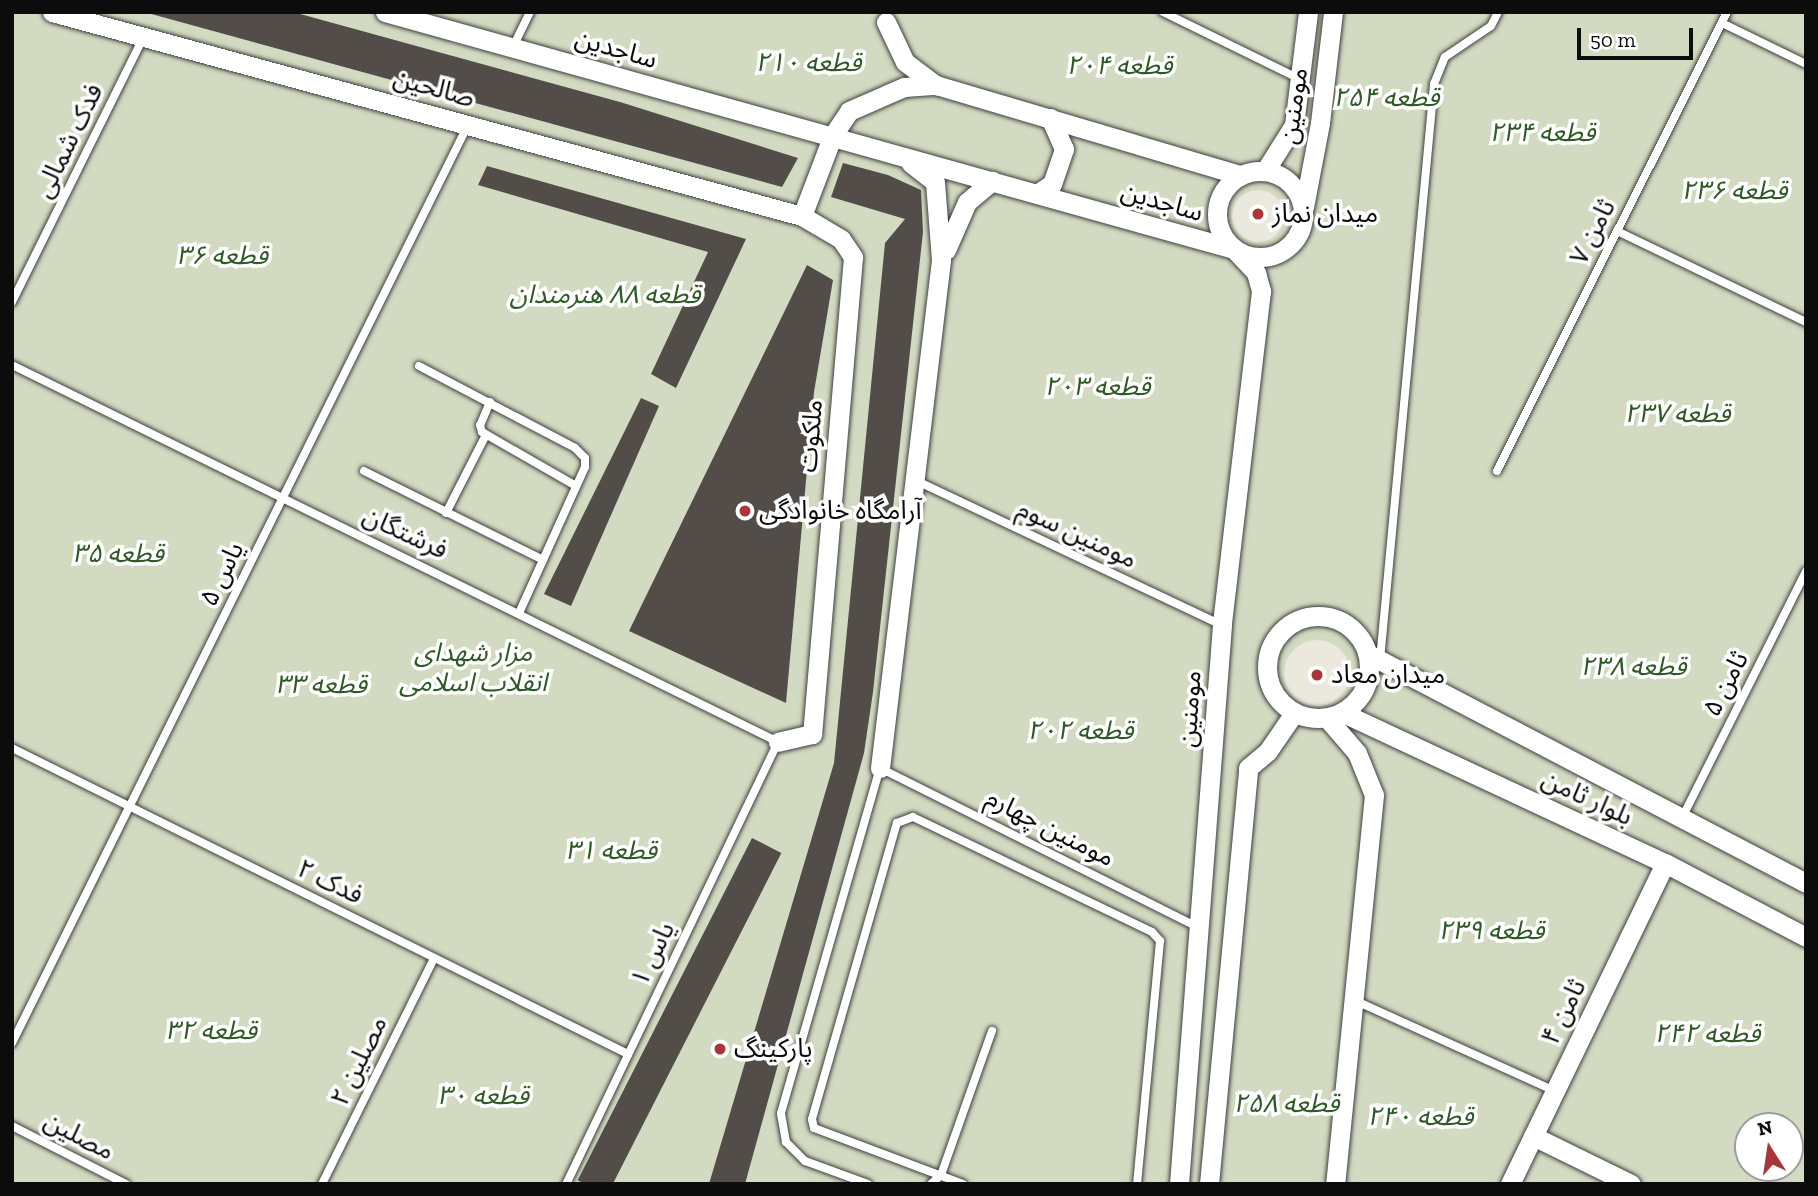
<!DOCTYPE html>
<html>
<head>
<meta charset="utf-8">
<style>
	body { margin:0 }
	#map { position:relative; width:1818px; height:1196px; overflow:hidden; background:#fdfaed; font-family:"Zilla Slab","Noto Sans Arabic",serif }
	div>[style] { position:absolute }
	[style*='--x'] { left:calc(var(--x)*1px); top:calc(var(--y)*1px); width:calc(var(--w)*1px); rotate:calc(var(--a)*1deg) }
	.cemetery>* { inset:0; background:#d2dbc1 }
	.plaza>* { inset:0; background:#ebe8dd }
	.round { border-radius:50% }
	.building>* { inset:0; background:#534d4a; transform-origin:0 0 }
	.roads { filter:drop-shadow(0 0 2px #3f3f3f) drop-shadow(0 0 2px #3f3f3f) }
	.service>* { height:8px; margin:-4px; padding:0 4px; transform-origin:4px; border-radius:4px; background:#fff }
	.tertiary>* { height:19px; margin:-9.5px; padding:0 9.5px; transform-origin:9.5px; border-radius:9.5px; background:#fff }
	.tertiary>.ring { margin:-9.5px; padding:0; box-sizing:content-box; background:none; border:19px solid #fff; border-radius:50% }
	.dots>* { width:19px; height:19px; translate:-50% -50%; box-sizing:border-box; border:4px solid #fff; border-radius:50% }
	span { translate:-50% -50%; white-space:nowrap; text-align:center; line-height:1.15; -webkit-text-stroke:7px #fff; paint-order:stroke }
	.street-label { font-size:26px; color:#0c0c0c }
	.park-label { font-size:26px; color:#2e5a25; font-style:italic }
	.poi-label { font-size:26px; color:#0c0c0c }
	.left { translate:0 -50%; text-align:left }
	.frame { position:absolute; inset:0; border:14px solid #0c0c0c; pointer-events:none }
	.north { position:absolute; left:1734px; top:1112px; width:70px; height:70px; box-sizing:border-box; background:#fff; border:2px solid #9e9e9e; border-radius:50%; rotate:348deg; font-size:19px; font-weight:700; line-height:28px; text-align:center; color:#0c0c0c }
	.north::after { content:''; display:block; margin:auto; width:24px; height:32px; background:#a93638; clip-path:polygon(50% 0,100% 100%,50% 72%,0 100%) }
	.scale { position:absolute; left:1577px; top:28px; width:116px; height:32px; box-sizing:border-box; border:4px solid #0c0c0c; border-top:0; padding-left:9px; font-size:21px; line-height:24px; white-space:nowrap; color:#0c0c0c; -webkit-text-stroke:5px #fff; paint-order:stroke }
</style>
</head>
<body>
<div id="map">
	<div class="cemetery">
		<div style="clip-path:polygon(evenodd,12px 12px,1806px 12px,1806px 1184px,12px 1184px,12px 12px,1748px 1126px,1790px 1126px,1790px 1168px,1748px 1168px,1748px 1126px)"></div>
	</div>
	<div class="plaza">
		<div class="round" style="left:1232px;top:190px;width:52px;height:52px"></div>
		<div class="round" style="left:1284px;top:640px;width:66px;height:66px"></div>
	</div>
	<div class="building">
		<div style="clip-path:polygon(144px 12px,293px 12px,620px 102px,798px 158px,782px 187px)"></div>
		<div style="clip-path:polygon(843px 163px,888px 175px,921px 190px,923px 232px,873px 692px,864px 753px,745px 1184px,709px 1184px,834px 763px,885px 243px,905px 219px,831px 197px)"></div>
		<div style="clip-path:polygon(487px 166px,746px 239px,676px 388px,651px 374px,708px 252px,478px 185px)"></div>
		<div style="clip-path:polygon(807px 265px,833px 280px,814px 392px,786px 703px,629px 631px)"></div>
		<div style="clip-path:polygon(641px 398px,659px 406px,571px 606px,544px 594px)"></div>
		<div style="left:752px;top:838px;width:33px;height:384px;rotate:27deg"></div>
	</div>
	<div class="roads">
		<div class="service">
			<div style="--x:1163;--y:12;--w:150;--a:26.1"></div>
			<div style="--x:1722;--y:23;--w:93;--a:26"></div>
			<div style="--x:513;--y:47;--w:39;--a:-64"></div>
			<div style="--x:1617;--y:231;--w:210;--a:25.7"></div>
			<div style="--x:12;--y:302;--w:295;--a:-63.6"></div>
			<div style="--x:12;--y:365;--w:854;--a:26.2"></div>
			<div style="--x:778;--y:742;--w:490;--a:115.6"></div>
			<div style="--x:419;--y:366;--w:176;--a:27.7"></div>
			<div style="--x:575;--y:448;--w:14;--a:45"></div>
			<div style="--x:585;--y:458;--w:9;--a:90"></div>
			<div style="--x:585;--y:467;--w:158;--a:114.3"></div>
			<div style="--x:490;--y:402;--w:25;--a:113"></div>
			<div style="--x:480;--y:425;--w:7;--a:74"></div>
			<div style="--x:482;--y:432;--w:108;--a:29.9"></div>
			<div style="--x:364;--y:471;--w:200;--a:26.4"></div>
			<div style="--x:1497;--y:471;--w:513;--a:-63.39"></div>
			<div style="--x:915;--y:480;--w:340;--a:25.3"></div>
			<div style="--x:446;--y:513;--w:88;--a:-62.9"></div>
			<div style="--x:1380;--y:660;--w:579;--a:-84.64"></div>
			<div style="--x:1434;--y:84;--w:29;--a:-68"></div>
			<div style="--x:1445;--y:57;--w:55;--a:-34"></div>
			<div style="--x:1491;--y:26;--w:16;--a:-63"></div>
			<div style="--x:12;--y:748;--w:688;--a:26.42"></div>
			<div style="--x:1683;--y:816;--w:274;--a:-63.3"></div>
			<div style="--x:1354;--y:1000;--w:221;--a:24.4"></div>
			<div style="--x:12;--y:1043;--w:1023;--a:-63.59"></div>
			<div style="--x:12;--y:1126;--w:128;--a:27"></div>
			<div style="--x:322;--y:1184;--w:252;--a:-63.6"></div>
			<div style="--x:868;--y:1184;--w:67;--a:-159.9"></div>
			<div style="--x:805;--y:1161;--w:27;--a:-135"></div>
			<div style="--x:786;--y:1142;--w:29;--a:-100"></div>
			<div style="--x:781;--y:1113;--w:359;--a:-74"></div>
			<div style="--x:880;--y:768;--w:355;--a:26.6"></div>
			<div style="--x:931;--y:1184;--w:13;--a:-42"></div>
			<div style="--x:941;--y:1175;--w:153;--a:-70.5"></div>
			<div style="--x:963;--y:1184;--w:159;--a:-159.4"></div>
			<div style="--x:814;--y:1128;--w:9;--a:-103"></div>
			<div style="--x:812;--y:1119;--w:308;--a:-74"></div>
			<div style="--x:897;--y:823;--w:17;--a:-21"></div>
			<div style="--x:913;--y:817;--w:265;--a:25.7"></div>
			<div style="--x:1152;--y:932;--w:12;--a:48"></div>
			<div style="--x:1160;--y:941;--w:244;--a:95.4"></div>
		</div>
		<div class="tertiary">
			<div style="--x:52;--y:12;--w:777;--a:15.22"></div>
			<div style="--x:802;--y:216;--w:45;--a:30.5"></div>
			<div style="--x:841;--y:239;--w:22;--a:56"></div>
			<div style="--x:853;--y:257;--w:479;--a:94.9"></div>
			<div style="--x:812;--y:734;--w:35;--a:167"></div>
			<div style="--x:385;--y:12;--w:881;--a:15.6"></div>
			<div style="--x:1234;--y:249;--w:33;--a:47"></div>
			<div style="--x:1256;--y:273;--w:19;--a:74"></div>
			<div style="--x:1261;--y:291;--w:336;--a:96.7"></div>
			<div style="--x:1222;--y:625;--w:561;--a:94.4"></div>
			<div style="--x:886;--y:22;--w:44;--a:64.6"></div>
			<div style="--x:905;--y:62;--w:39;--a:37"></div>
			<div style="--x:936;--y:85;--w:317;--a:16.5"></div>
			<div class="ring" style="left:1217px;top:171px;width:67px;height:67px"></div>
			<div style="--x:1265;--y:171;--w:54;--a:-57.8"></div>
			<div style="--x:1294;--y:125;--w:114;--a:-82.9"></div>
			<div style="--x:1037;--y:194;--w:18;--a:-34"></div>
			<div style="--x:1052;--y:184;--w:37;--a:-71"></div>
			<div style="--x:1064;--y:149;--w:34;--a:-114"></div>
			<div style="--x:1304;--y:207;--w:86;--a:-79.2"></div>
			<div style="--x:1320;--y:123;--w:112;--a:-83.3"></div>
			<div style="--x:802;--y:216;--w:87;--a:-69.1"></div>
			<div style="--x:833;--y:135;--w:29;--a:-56"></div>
			<div style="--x:849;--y:111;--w:60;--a:-23.6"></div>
			<div style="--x:904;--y:87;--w:32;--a:-4"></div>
			<div style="--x:946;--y:250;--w:52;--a:-66.4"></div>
			<div style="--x:967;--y:202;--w:33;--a:-40"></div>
			<div class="ring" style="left:1267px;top:616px;width:83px;height:83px"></div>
			<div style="--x:1368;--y:654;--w:494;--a:27.6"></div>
			<div style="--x:1343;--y:713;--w:355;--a:25"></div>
			<div style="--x:1665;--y:863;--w:159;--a:27.7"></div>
			<div style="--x:1327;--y:718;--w:46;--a:49.4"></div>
			<div style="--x:1357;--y:753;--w:45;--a:68"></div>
			<div style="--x:1374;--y:795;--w:391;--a:95.7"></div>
			<div style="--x:880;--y:768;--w:512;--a:-83.15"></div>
			<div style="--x:941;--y:260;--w:78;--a:-94.4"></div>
			<div style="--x:935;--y:182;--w:31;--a:-142"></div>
			<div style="--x:1533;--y:1136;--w:109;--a:26.1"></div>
			<div style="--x:1209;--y:1184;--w:418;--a:-84.6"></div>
			<div style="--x:1248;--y:768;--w:26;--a:-40"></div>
			<div style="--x:1268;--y:751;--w:46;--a:-55.6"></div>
			<div style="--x:1510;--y:1184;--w:356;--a:-64.2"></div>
		</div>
	</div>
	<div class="dots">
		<div style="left:1258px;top:214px;background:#a93638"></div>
		<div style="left:745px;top:511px;background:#a93638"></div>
		<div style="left:1317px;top:675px;background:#a93638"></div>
		<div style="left:720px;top:1049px;background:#a93638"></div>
	</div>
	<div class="street-label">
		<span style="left:616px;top:49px;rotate:16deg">ساجدین</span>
		<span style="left:434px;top:88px;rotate:15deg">صالحین</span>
		<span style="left:1294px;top:106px;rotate:-82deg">مومنین</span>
		<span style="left:69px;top:141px;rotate:-64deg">فدک شمالی</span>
		<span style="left:1162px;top:202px;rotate:16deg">ساجدین</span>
		<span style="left:1593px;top:232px;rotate:-63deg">ثامن ۷</span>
		<span style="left:811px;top:436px;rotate:-85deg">ملکوت</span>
		<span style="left:405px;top:533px;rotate:25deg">فرشتگان</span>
		<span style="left:1077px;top:534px;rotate:25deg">مومنین سوم</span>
		<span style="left:222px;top:574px;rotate:-64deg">یاس ۵</span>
		<span style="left:1726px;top:684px;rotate:-63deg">ثامن ۵</span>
		<span style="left:1190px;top:709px;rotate:-86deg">مومنین</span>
		<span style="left:1587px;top:798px;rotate:25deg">بلوار ثامن</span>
		<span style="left:1050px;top:828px;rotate:27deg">مومنین چهارم</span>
		<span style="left:330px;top:882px;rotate:26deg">فدک ۲</span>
		<span style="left:653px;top:954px;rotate:-64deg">یاس ۱</span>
		<span style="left:1564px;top:1012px;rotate:-64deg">ثامن ۴</span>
		<span style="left:359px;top:1061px;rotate:-64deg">مصلین ۲</span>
		<span style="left:79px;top:1136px;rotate:27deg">مصلین</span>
	</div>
	<div class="park-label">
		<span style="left:808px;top:63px">قطعه ۲۱۰</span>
		<span style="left:1119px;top:66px">قطعه ۲۰۴</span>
		<span style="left:1386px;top:98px">قطعه ۲۵۴</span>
		<span style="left:1542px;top:133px">قطعه ۲۳۴</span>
		<span style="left:1734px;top:191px">قطعه ۲۳۶</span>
		<span style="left:222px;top:256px">قطعه ۳۶</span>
		<span style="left:605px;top:295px">قطعه ۸۸ هنرمندان</span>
		<span style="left:1097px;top:387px">قطعه ۲۰۳</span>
		<span style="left:1677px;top:414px">قطعه ۲۳۷</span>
		<span style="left:118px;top:554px">قطعه ۳۵</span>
		<span style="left:473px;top:668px">مزار شهدای<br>انقلاب اسلامی</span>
		<span style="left:1633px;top:667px">قطعه ۲۳۸</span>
		<span style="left:321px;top:685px">قطعه ۳۳</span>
		<span style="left:1080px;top:731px">قطعه ۲۰۲</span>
		<span style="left:611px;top:851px">قطعه ۳۱</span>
		<span style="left:1491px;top:931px">قطعه ۲۳۹</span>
		<span style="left:211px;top:1031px">قطعه ۳۲</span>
		<span style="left:1707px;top:1034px">قطعه ۲۴۲</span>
		<span style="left:483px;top:1096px">قطعه ۳۰</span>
		<span style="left:1286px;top:1104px">قطعه ۲۵۸</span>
		<span style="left:1420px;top:1117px">قطعه ۲۴۰</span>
	</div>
	<div class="poi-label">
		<span class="left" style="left:1272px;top:214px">میدان نماز</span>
		<span class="left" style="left:759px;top:511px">آرامگاه خانوادگی</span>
		<span class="left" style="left:1331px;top:675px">میدان معاد</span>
		<span class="left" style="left:734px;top:1049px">پارکینگ</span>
	</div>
	<div class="frame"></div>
	<div class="north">N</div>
	<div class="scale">50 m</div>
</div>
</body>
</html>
